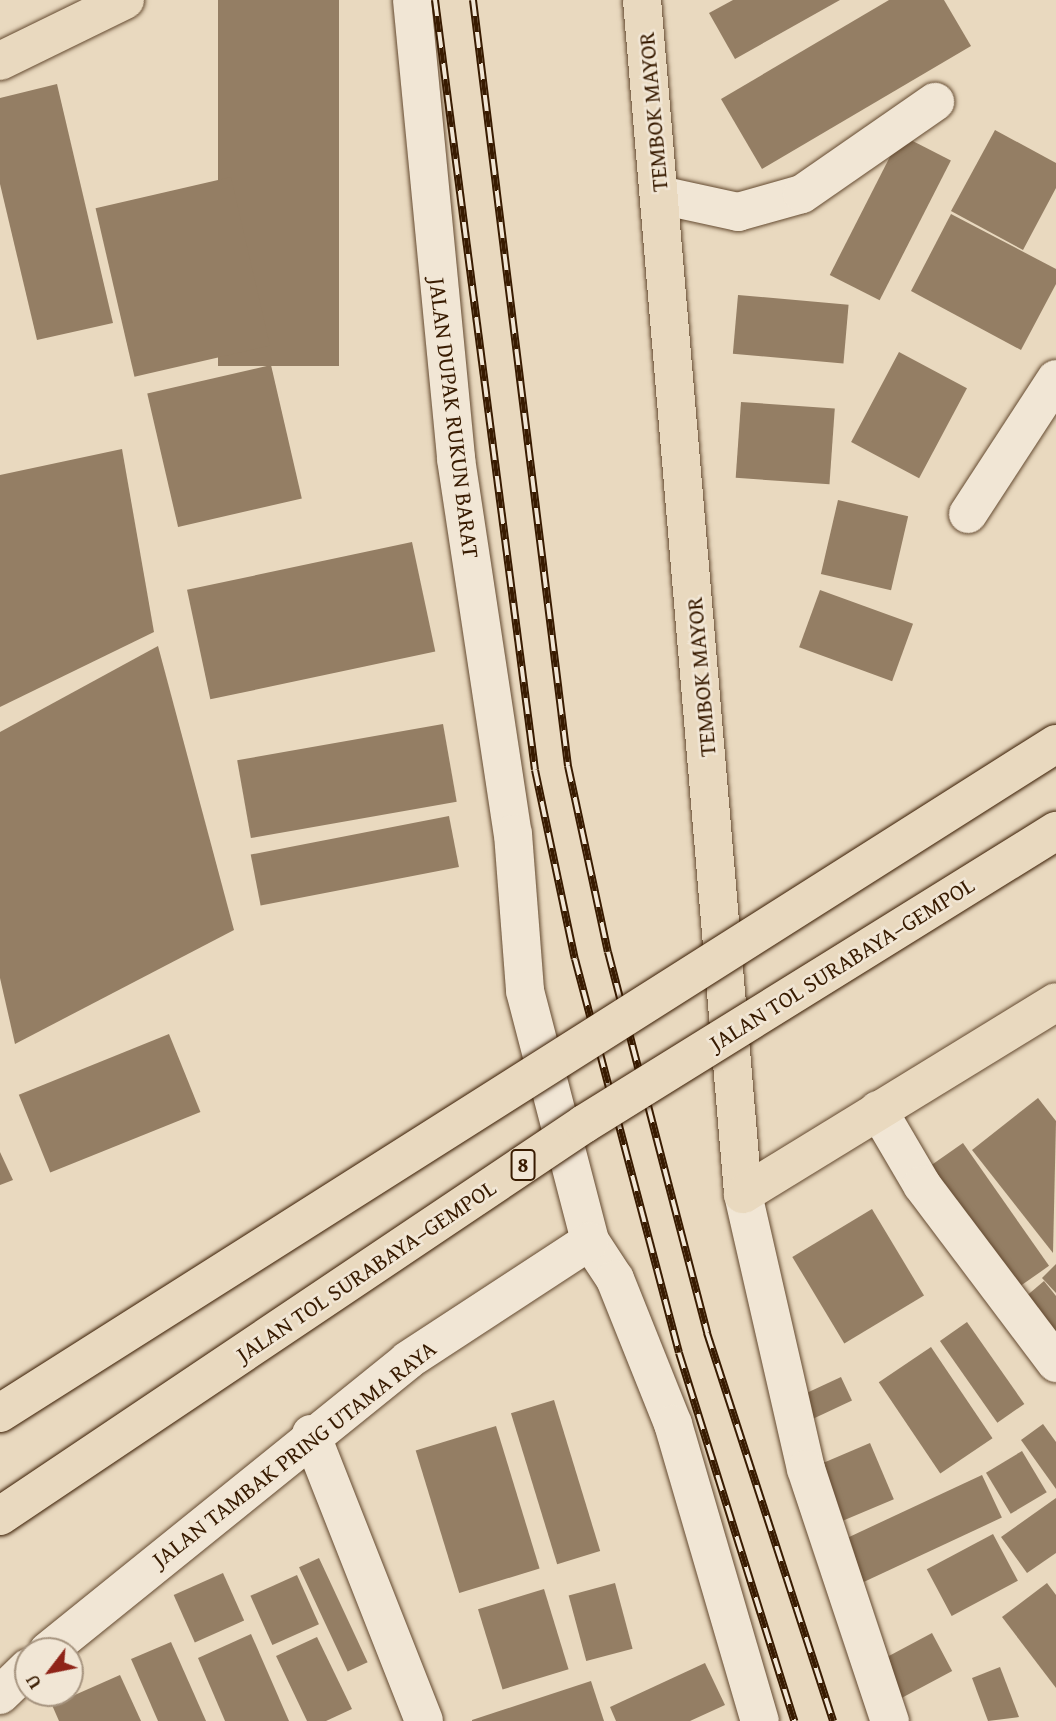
<!DOCTYPE html>
<html>
<head>
<meta charset="utf-8">
<style>
	body { margin:0 }
	#map { position:relative; width:1056px; height:1721px; overflow:hidden; background:#e9d9bf; font-family:"Gentium Book Plus",serif }
	div>[style] { position:absolute }
	[style*='--x'] { left:calc(var(--x)*1px); top:calc(var(--y)*1px); width:calc(var(--w)*1px); rotate:calc(var(--a)*1deg) }
	.building>* { inset:0; background:#947e64; transform-origin:0 0 }
	.roads { filter:drop-shadow(0 0 2px #644a30) drop-shadow(0 0 2px #644a30) }
	.minor>* { height:38px; margin:-19px; padding:0 19px; transform-origin:19px; border-radius:19px; background:#f1e6d5 }
	.major>* { height:38px; margin:-19px; padding:0 19px; transform-origin:19px; border-radius:19px; background:#e9d9bf }
	.rail>* { height:8px; margin-top:-4px; transform-origin:0; background:repeating-linear-gradient(90deg,#f1e6d5 0 16px,#381b01 0 32px); box-sizing:border-box; border-block:2px solid #381b01 }
	.bridges { filter:drop-shadow(0 0 2px #381b01) drop-shadow(0 0 2px #381b01) }
	.highway-bridge>* { height:38px; margin:-19px; padding:0 19px; transform-origin:19px; border-radius:19px; background:#e9d9bf }
	span { translate:-50% -50%; white-space:nowrap; text-align:center; line-height:1.15; -webkit-text-stroke:5px #f1e6d5; paint-order:stroke }
	.shield-label span { padding:2px 5px; background:#f1e6d5; border:2px solid; border-radius:5px; -webkit-text-stroke-width:0 }
	.shield-label { font-size:21px; color:#381b01; font-weight:700 }
	.street-label { font-size:23px; color:#381b01 }
	.north { position:absolute; left:14px; top:1637px; width:70px; height:70px; box-sizing:border-box; background:#f1e6d5; border:2px solid #a79580; border-radius:50%; rotate:238deg; font-size:19px; font-weight:700; line-height:28px; text-align:center; color:#381b01 }
	.north::after { content:''; display:block; margin:auto; width:24px; height:32px; background:#8f2418; clip-path:polygon(50% 0,100% 100%,50% 72%,0 100%) }
</style>
</head>
<body>
<div id="map">
	<div class="building">
		<div style="left:218px;top:0;width:121px;height:366px"></div>
		<div style="clip-path:polygon(733px 0,840px 0,735px 59px,709px 13px)"></div>
		<div style="clip-path:polygon(889px 0,944px 0,971px 46px,762px 169px,721px 99px)"></div>
		<div style="clip-path:polygon(57px 84px,113px 323px,37px 340px,0 184px,0 98px)"></div>
		<div style="clip-path:polygon(995px 130px,1056px 163px,1056px 188px,1023px 250px,951px 211px)"></div>
		<div style="left:901px;top:135px;width:56px;height:157px;rotate:27deg"></div>
		<div style="left:231px;top:177px;width:173px;height:139px;rotate:77deg"></div>
		<div style="clip-path:polygon(951px 214px,1056px 269px,1056px 284px,1021px 350px,911px 291px)"></div>
		<div style="left:738px;top:295px;width:111px;height:59px;rotate:5deg"></div>
		<div style="left:899px;top:352px;width:77px;height:102px;rotate:28deg"></div>
		<div style="left:271px;top:365px;width:137px;height:127px;rotate:77deg"></div>
		<div style="left:741px;top:402px;width:94px;height:76px;rotate:4deg"></div>
		<div style="clip-path:polygon(122px 449px,154px 632px,0 707px,0 475px)"></div>
		<div style="left:838px;top:500px;width:72px;height:76px;rotate:13deg"></div>
		<div style="left:412px;top:542px;width:112px;height:230px;rotate:78deg"></div>
		<div style="left:820px;top:590px;width:99px;height:61px;rotate:20deg"></div>
		<div style="clip-path:polygon(158px 646px,234px 930px,15px 1044px,0 978px,0 732px)"></div>
		<div style="left:443px;top:724px;width:79px;height:209px;rotate:80deg"></div>
		<div style="left:449px;top:816px;width:52px;height:202px;rotate:79deg"></div>
		<div style="left:169px;top:1034px;width:84px;height:162px;rotate:68deg"></div>
		<div style="clip-path:polygon(1038px 1098px,1056px 1121px,1053px 1253px,972px 1150px)"></div>
		<div style="left:963px;top:1143px;width:150px;height:45px;rotate:55deg"></div>
		<div style="clip-path:polygon(0 1152px,13px 1180px,0 1185px)"></div>
		<div style="left:872px;top:1209px;width:101px;height:93px;rotate:59deg"></div>
		<div style="clip-path:polygon(1056px 1264px,1056px 1293px,1042px 1278px)"></div>
		<div style="clip-path:polygon(1044px 1281px,1056px 1296px,1056px 1351px,1017px 1304px)"></div>
		<div style="left:967px;top:1322px;width:100px;height:33px;rotate:55deg"></div>
		<div style="left:931px;top:1347px;width:110px;height:63px;rotate:56deg"></div>
		<div style="left:841px;top:1377px;width:26px;height:57px;rotate:65deg"></div>
		<div style="left:554px;top:1400px;width:158px;height:45px;rotate:73deg"></div>
		<div style="clip-path:polygon(1043px 1424px,1056px 1442px,1056px 1489px,1021px 1440px)"></div>
		<div style="left:496px;top:1426px;width:149px;height:84px;rotate:73deg"></div>
		<div style="left:870px;top:1443px;width:61px;height:60px;rotate:67deg"></div>
		<div style="left:1022px;top:1451px;width:48px;height:42px;rotate:59deg"></div>
		<div style="left:982px;top:1475px;width:47px;height:156px;rotate:65deg"></div>
		<div style="clip-path:polygon(1056px 1498px,1056px 1553px,1027px 1573px,1001px 1537px)"></div>
		<div style="left:993px;top:1534px;width:53px;height:75px;rotate:62deg"></div>
		<div style="left:319px;top:1558px;width:115px;height:22px;rotate:65deg"></div>
		<div style="left:223px;top:1573px;width:52px;height:54px;rotate:66deg"></div>
		<div style="left:297px;top:1575px;width:54px;height:51px;rotate:66deg"></div>
		<div style="left:615px;top:1583px;width:68px;height:48px;rotate:75deg"></div>
		<div style="clip-path:polygon(1047px 1583px,1056px 1595px,1056px 1688px,1002px 1617px)"></div>
		<div style="left:544px;top:1589px;width:84px;height:69px;rotate:73deg"></div>
		<div style="left:932px;top:1633px;width:43px;height:68px;rotate:62deg"></div>
		<div style="clip-path:polygon(251px 1634px,289px 1721px,225px 1721px,198px 1658px)"></div>
		<div style="clip-path:polygon(317px 1637px,352px 1709px,326px 1721px,307px 1721px,276px 1656px)"></div>
		<div style="clip-path:polygon(171px 1642px,206px 1721px,158px 1721px,131px 1659px)"></div>
		<div style="clip-path:polygon(705px 1663px,725px 1705px,690px 1721px,616px 1721px,610px 1707px)"></div>
		<div style="clip-path:polygon(1000px 1667px,1019px 1717px,988px 1721px,972px 1678px)"></div>
		<div style="clip-path:polygon(120px 1675px,141px 1721px,59px 1721px,52px 1705px)"></div>
		<div style="clip-path:polygon(591px 1681px,604px 1721px,472px 1721px,472px 1720px)"></div>
	</div>
	<div class="roads">
		<div class="minor">
			<div style="--x:412;--y:0;--w:461;--a:84.5"></div>
			<div style="--x:456;--y:459;--w:379;--a:81.4"></div>
			<div style="--x:513;--y:834;--w:157;--a:85.6"></div>
			<div style="--x:525;--y:991;--w:258;--a:75.4"></div>
			<div style="--x:660;--y:195;--w:80;--a:12.3"></div>
			<div style="--x:738;--y:212;--w:66;--a:-15.7"></div>
			<div style="--x:802;--y:194;--w:162;--a:-34.7"></div>
			<div style="--x:968;--y:514;--w:161;--a:-56.9"></div>
			<div style="--x:878;--y:1110;--w:87;--a:59.6"></div>
			<div style="--x:922;--y:1185;--w:223;--a:53"></div>
			<div style="--x:743;--y:1194;--w:282;--a:77.1"></div>
			<div style="--x:806;--y:1469;--w:266;--a:71.6"></div>
			<div style="--x:590;--y:1241;--w:45;--a:56.7"></div>
			<div style="--x:615;--y:1279;--w:156;--a:68.2"></div>
			<div style="--x:673;--y:1424;--w:309;--a:73.7"></div>
			<div style="--x:311;--y:1434;--w:308;--a:68.5"></div>
			<div style="--x:48;--y:1651;--w:463;--a:-38.9"></div>
			<div style="--x:408;--y:1360;--w:217;--a:-33.2"></div>
			<div style="--x:0;--y:1695;--w:39;--a:-44"></div>
		</div>
		<div class="major">
			<div style="--x:642;--y:0;--w:1198;--a:85.16"></div>
			<div style="--x:743;--y:1194;--w:367;--a:-31.5"></div>
			<div style="--x:0;--y:61;--w:139;--a:-26"></div>
		</div>
	</div>
	<div class="rail">
		<div style="--x:435;--y:0;--w:776;--a:82.6"></div>
		<div style="--x:535;--y:770;--w:193;--a:78.1"></div>
		<div style="--x:575;--y:959;--w:407;--a:75.2"></div>
		<div style="--x:679;--y:1353;--w:386;--a:72.6"></div>
		<div style="--x:473;--y:0;--w:772;--a:82.93"></div>
		<div style="--x:568;--y:766;--w:190;--a:77.9"></div>
		<div style="--x:608;--y:952;--w:394;--a:75.4"></div>
		<div style="--x:707;--y:1333;--w:408;--a:72"></div>
	</div>
	<div class="bridges">
		<div class="highway-bridge">
			<div style="--x:0;--y:1413;--w:1250;--a:-32.36"></div>
			<div style="--x:0;--y:1516;--w:703;--a:-33.87"></div>
			<div style="--x:584;--y:1124;--w:556;--a:-31.83"></div>
		</div>
	</div>
	<div class="shield-label">
		<span style="left:523px;top:1165px">8</span>
	</div>
	<div class="street-label">
		<span style="left:653px;top:112px;rotate:-95deg">TEMBOK MAYOR</span>
		<span style="left:454px;top:418px;rotate:83deg">JALAN DUPAK RUKUN BARAT</span>
		<span style="left:701px;top:677px;rotate:-95deg">TEMBOK MAYOR</span>
		<span style="left:842px;top:964px;rotate:-32deg">JALAN TOL SURABAYA–GEMPOL</span>
		<span style="left:366px;top:1271px;rotate:-34deg">JALAN TOL SURABAYA–GEMPOL</span>
		<span style="left:294px;top:1454px;rotate:-38deg">JALAN TAMBAK PRING UTAMA RAYA</span>
	</div>
	<div class="north">U</div>
</div>
</body>
</html>
